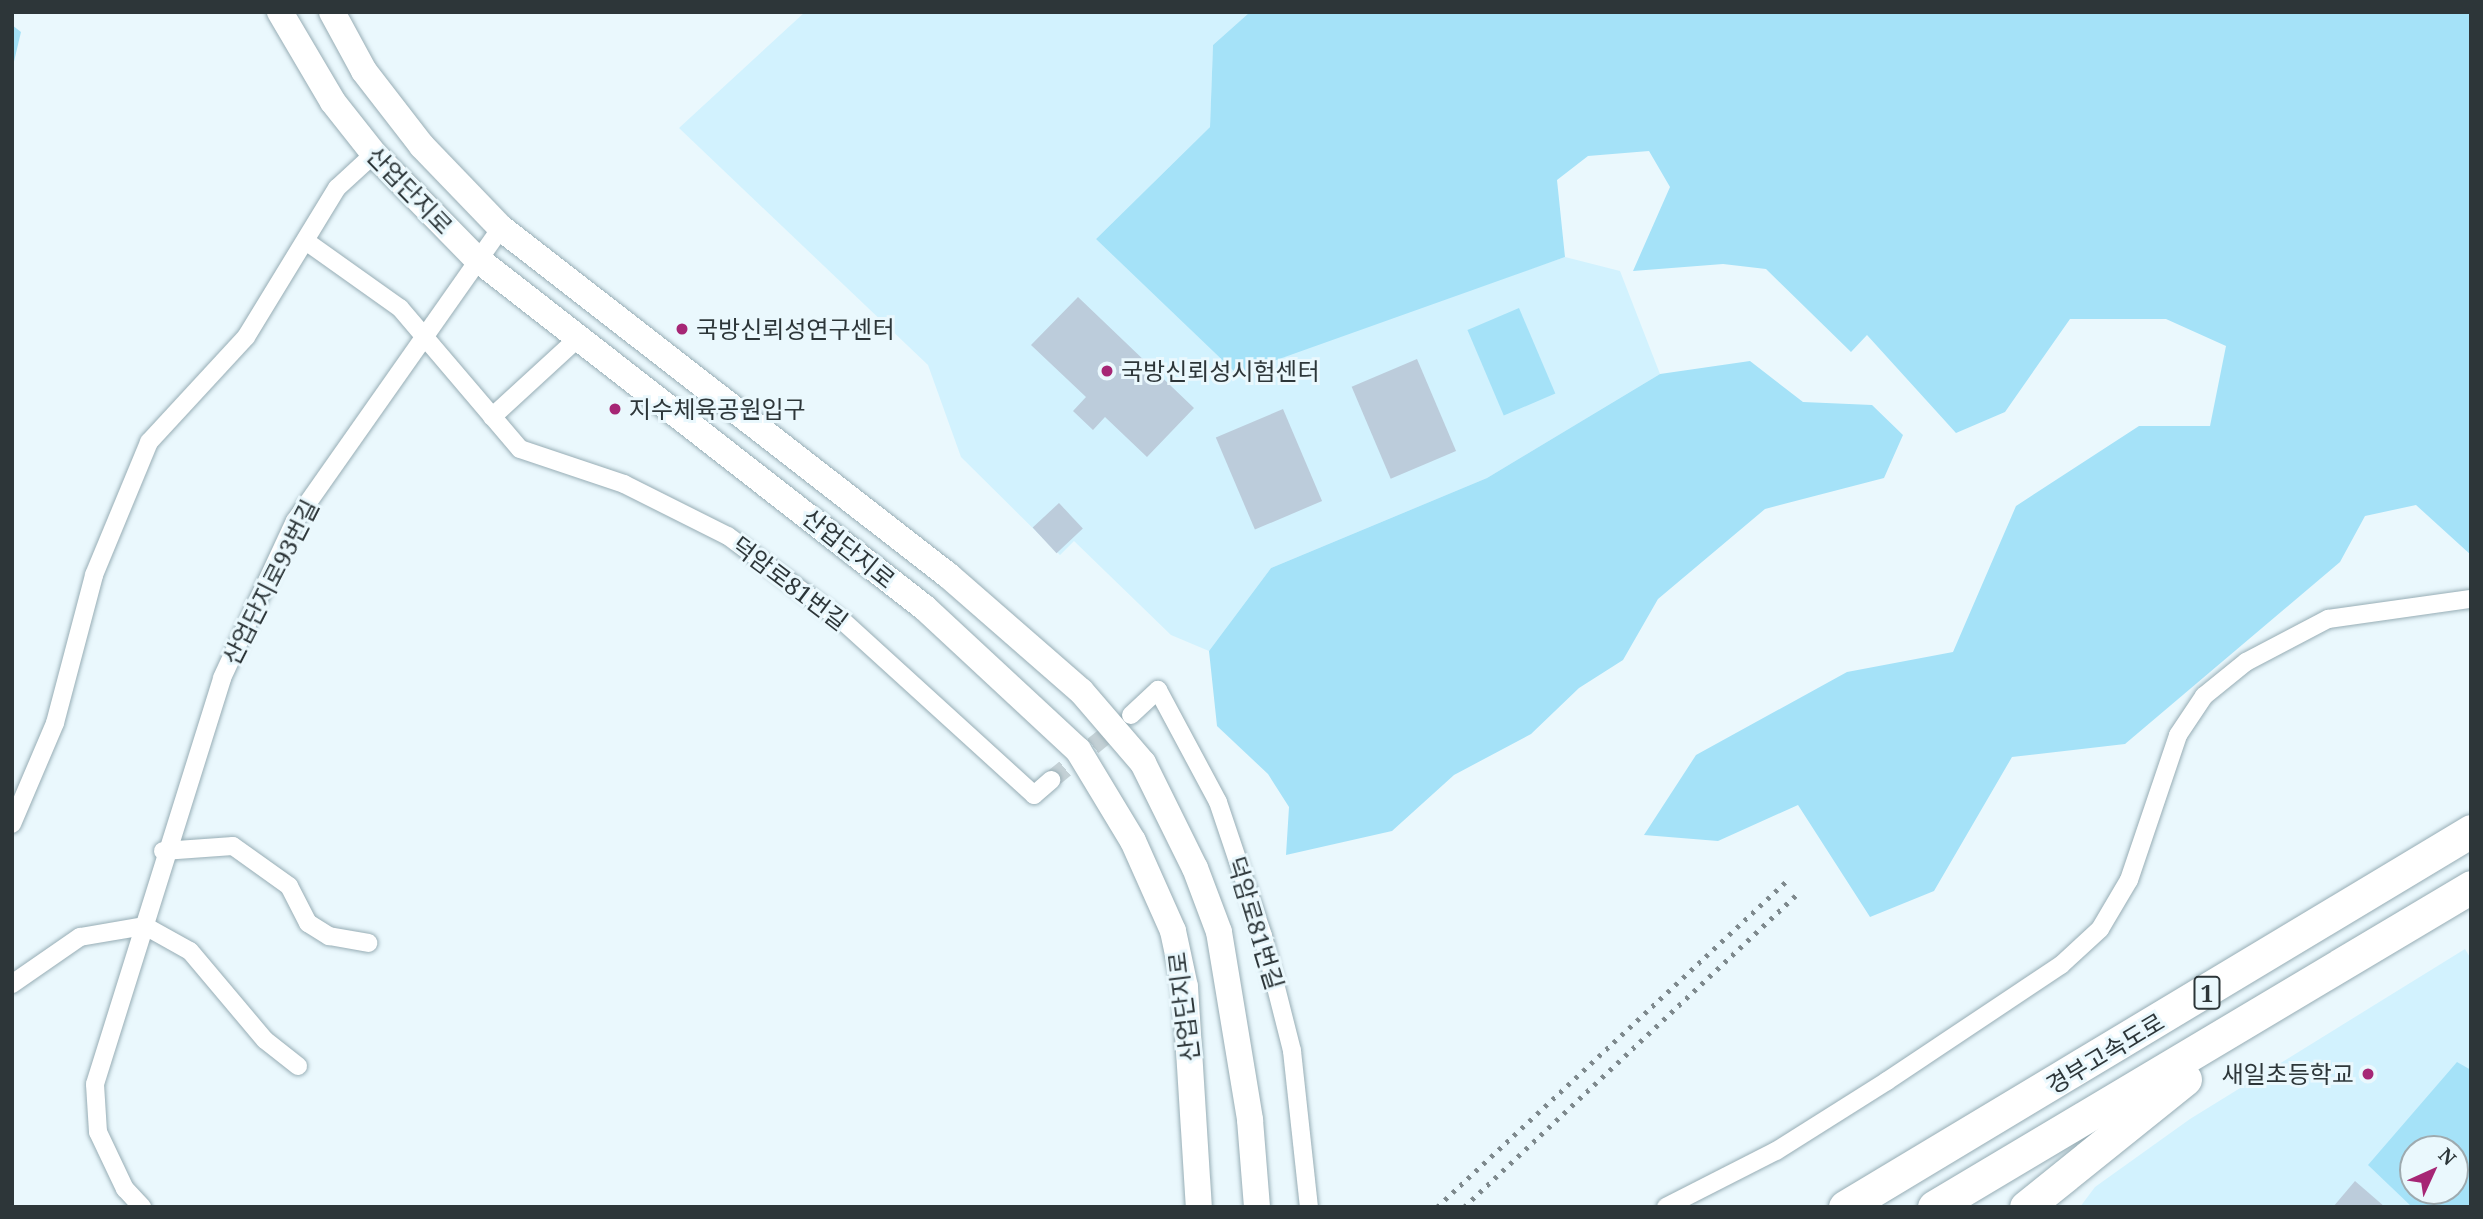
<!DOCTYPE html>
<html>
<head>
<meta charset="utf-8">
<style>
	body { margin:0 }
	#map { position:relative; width:2483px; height:1219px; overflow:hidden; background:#eaf8fd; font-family:"Noto Serif","Noto Sans KR",serif }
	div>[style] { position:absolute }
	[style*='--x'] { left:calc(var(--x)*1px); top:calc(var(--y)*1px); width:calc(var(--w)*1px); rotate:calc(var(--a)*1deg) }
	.built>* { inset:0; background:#d2f2fe }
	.green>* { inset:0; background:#a5e2f8; transform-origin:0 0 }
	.building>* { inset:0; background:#bcccdb; transform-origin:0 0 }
	.street-tunnel>* { height:18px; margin-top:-9px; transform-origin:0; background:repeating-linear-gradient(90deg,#c4d1d6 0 18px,transparent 0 27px) }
	.roads { filter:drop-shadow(0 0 2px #97adb5) drop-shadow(0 0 2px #97adb5) }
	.street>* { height:18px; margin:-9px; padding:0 9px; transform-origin:9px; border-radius:9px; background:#fff }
	.secondary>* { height:26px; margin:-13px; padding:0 13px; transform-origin:13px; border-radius:13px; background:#fff }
	.highway>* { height:33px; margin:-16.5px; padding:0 16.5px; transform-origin:16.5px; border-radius:16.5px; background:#fff }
	.rail>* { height:5px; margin-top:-2.5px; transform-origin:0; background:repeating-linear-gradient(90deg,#7e898d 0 3.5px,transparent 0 10.5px) }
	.dots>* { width:19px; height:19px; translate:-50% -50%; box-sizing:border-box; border:4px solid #eaf8fd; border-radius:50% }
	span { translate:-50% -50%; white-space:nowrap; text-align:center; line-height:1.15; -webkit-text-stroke:6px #eaf8fd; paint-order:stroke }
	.shield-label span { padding:2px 5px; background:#eaf8fd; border:2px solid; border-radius:5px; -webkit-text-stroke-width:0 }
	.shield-label { font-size:23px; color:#2d3639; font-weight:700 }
	.street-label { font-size:24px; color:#2d3639 }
	.poi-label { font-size:24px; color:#2d3639 }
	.left { translate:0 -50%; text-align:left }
	.right { translate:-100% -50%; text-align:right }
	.frame { position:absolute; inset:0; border:14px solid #2d3639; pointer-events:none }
	.north { position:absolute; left:2399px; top:1135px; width:70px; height:70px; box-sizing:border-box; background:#eaf8fd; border:2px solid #9eaaaf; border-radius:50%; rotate:45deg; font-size:19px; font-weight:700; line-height:28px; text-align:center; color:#2d3639 }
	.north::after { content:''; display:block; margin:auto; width:24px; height:32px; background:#a62675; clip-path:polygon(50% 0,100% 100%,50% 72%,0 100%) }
</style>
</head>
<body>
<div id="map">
	<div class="built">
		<div style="clip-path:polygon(805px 12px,1250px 12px,1213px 45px,1210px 127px,1096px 239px,1338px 336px,1565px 257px,1620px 271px,1660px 374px,1487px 478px,1271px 568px,1209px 651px,1171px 635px,1074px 541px,1060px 555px,961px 457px,928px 365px,679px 128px)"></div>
		<div style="clip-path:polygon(evenodd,2465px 949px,2471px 959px,2471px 1207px,2080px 1207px,2095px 1187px,2190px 1119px,2465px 949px,2413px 1149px,2455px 1149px,2455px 1191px,2413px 1191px,2413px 1149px)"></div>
	</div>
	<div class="green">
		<div style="clip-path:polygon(1250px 12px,2471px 12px,2471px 555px,2416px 505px,2365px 516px,2340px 562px,2125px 744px,2012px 757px,1934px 891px,1870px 917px,1798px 805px,1718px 841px,1644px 835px,1696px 755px,1847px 672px,1953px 652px,2016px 506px,2139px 426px,2210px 426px,2226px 346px,2166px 319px,2070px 319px,2005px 412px,1956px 433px,1867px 335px,1851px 352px,1766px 269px,1723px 264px,1633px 271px,1670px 187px,1649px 151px,1588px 156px,1557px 180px,1565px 257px,1237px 374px,1096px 239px,1210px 127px,1213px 45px)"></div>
		<div style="clip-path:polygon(12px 25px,21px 32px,12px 70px)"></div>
		<div style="left:1519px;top:308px;width:93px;height:56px;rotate:67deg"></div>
		<div style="clip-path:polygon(1750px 361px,1803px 402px,1872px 405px,1903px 435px,1884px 478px,1765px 509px,1658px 599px,1623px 660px,1579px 688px,1531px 734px,1454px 775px,1392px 831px,1286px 855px,1289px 807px,1268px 774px,1217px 726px,1209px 651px,1271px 568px,1487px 478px,1660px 374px)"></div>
		<div style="clip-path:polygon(evenodd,2457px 1062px,2471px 1070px,2471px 1207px,2412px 1207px,2368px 1165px,2457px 1062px,2455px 1149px,2455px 1191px,2413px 1191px,2413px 1149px,2455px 1149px)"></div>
	</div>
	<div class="building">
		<div style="clip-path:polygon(1078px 297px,1194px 408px,1147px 457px,1105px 417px,1093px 430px,1073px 411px,1086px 397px,1031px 345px)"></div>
		<div style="left:1417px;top:359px;width:100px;height:71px;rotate:67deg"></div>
		<div style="left:1283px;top:409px;width:100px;height:73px;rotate:67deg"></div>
		<div style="left:1059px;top:503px;width:35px;height:36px;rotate:47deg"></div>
		<div style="clip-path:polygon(2355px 1181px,2385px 1207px,2333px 1207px)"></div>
	</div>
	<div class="street-tunnel">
		<div style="--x:1051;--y:780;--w:89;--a:-39.1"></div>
	</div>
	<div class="roads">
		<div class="street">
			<div style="--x:307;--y:242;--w:114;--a:35.4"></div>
			<div style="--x:400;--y:308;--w:185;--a:49.6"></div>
			<div style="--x:520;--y:449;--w:110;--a:18.6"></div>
			<div style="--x:624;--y:484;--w:116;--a:26.6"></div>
			<div style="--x:728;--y:536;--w:144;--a:36.6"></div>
			<div style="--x:844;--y:622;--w:257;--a:42.3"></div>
			<div style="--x:1034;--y:795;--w:23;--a:-41"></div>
			<div style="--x:492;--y:417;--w:114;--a:-42.5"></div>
			<div style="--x:1131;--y:715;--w:37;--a:-43"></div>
			<div style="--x:1158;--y:690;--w:127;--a:61.8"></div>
			<div style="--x:1218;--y:802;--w:141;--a:71.4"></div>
			<div style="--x:1263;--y:936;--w:119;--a:75.8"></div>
			<div style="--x:1292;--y:1051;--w:157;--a:83.8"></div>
			<div style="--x:12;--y:824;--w:110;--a:-66.9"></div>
			<div style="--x:55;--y:723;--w:153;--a:-75.2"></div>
			<div style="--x:94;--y:575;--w:144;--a:-67.5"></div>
			<div style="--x:149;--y:442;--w:143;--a:-47.3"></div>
			<div style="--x:246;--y:337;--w:175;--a:-58.6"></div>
			<div style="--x:337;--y:188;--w:50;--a:-42.6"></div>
			<div style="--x:163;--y:851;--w:70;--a:-4.1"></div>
			<div style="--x:233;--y:846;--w:69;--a:35.5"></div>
			<div style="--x:289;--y:886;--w:42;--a:62.8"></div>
			<div style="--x:308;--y:923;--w:25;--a:32"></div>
			<div style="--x:329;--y:936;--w:40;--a:10"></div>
			<div style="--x:12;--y:984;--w:83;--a:-34.7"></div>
			<div style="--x:80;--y:937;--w:66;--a:-9.6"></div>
			<div style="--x:145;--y:926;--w:51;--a:29.1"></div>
			<div style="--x:190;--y:951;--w:116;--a:49.9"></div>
			<div style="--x:265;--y:1040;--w:42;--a:38.2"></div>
			<div style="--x:142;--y:1207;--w:25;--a:-133"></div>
			<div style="--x:125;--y:1189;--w:63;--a:-115.3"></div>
			<div style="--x:98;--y:1132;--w:48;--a:-93.6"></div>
			<div style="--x:95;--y:1084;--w:425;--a:-72.6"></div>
			<div style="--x:222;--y:678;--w:173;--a:-65.1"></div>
			<div style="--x:295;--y:521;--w:358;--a:-54.9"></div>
			<div style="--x:1666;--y:1207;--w:123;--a:-27"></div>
			<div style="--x:1776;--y:1151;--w:131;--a:-32.2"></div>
			<div style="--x:1887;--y:1081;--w:209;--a:-33.7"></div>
			<div style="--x:2061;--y:965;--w:53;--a:-42.7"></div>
			<div style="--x:2100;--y:929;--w:57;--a:-59.4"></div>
			<div style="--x:2129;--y:880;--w:153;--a:-71.3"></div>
			<div style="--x:2178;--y:735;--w:47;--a:-56.3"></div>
			<div style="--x:2204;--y:696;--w:54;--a:-39"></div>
			<div style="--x:2246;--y:662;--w:93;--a:-27.7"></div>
			<div style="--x:2328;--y:619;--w:144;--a:-8"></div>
		</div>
		<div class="secondary">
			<div style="--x:280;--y:12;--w:104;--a:59.5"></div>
			<div style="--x:333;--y:102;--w:66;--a:51.7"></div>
			<div style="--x:374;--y:154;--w:146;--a:45.6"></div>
			<div style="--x:476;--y:258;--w:569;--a:37.94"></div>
			<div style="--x:925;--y:608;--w:209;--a:42.9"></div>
			<div style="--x:1078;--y:750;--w:106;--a:58.9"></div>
			<div style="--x:1133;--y:841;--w:98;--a:66"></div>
			<div style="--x:1173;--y:931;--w:57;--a:77.9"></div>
			<div style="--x:1185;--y:987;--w:220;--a:86.4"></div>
			<div style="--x:332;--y:12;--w:67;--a:61.5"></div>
			<div style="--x:364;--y:71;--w:95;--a:52.3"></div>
			<div style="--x:422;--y:146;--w:114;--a:46.1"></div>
			<div style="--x:501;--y:228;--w:567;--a:37.84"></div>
			<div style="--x:949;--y:576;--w:175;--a:41.1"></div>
			<div style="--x:1081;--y:691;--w:95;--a:49.3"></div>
			<div style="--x:1143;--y:763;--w:117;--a:63.7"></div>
			<div style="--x:1195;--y:868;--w:68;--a:69.4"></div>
			<div style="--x:1219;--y:932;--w:191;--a:80.6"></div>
			<div style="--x:1250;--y:1120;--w:87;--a:85.4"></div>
		</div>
		<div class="highway">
			<div style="--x:1845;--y:1207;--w:730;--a:-30.99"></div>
			<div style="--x:1934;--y:1207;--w:625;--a:-30.79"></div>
			<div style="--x:2026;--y:1207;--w:204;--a:-38.8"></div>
		</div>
	</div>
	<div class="rail">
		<div style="--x:1437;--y:1207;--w:478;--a:-43"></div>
		<div style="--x:1464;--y:1207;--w:461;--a:-43.2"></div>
	</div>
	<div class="dots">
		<div style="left:682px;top:329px;background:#a62675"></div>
		<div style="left:1107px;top:371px;background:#a62675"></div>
		<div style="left:615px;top:409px;background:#a62675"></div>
		<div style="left:2368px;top:1074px;background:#a62675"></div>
	</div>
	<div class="shield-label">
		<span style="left:2207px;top:993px">1</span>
	</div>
	<div class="street-label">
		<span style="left:410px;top:190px;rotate:46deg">산업단지로</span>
		<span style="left:849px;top:548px;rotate:39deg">산업단지로</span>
		<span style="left:270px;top:582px;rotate:-63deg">산업단지로93번길</span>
		<span style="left:790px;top:583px;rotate:37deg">덕암로81번길</span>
		<span style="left:1256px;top:923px;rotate:73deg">덕암로81번길</span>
		<span style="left:1183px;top:1007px;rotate:-97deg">산업단지로</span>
		<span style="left:2105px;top:1053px;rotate:-31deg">경부고속도로</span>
	</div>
	<div class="poi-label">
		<span class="left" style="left:696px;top:329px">국방신뢰성연구센터</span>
		<span class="left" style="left:1121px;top:371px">국방신뢰성시험센터</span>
		<span class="left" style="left:629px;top:409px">지수체육공원입구</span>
		<span class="right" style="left:2354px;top:1074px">새일초등학교</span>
	</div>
	<div class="frame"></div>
	<div class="north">N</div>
</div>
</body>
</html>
